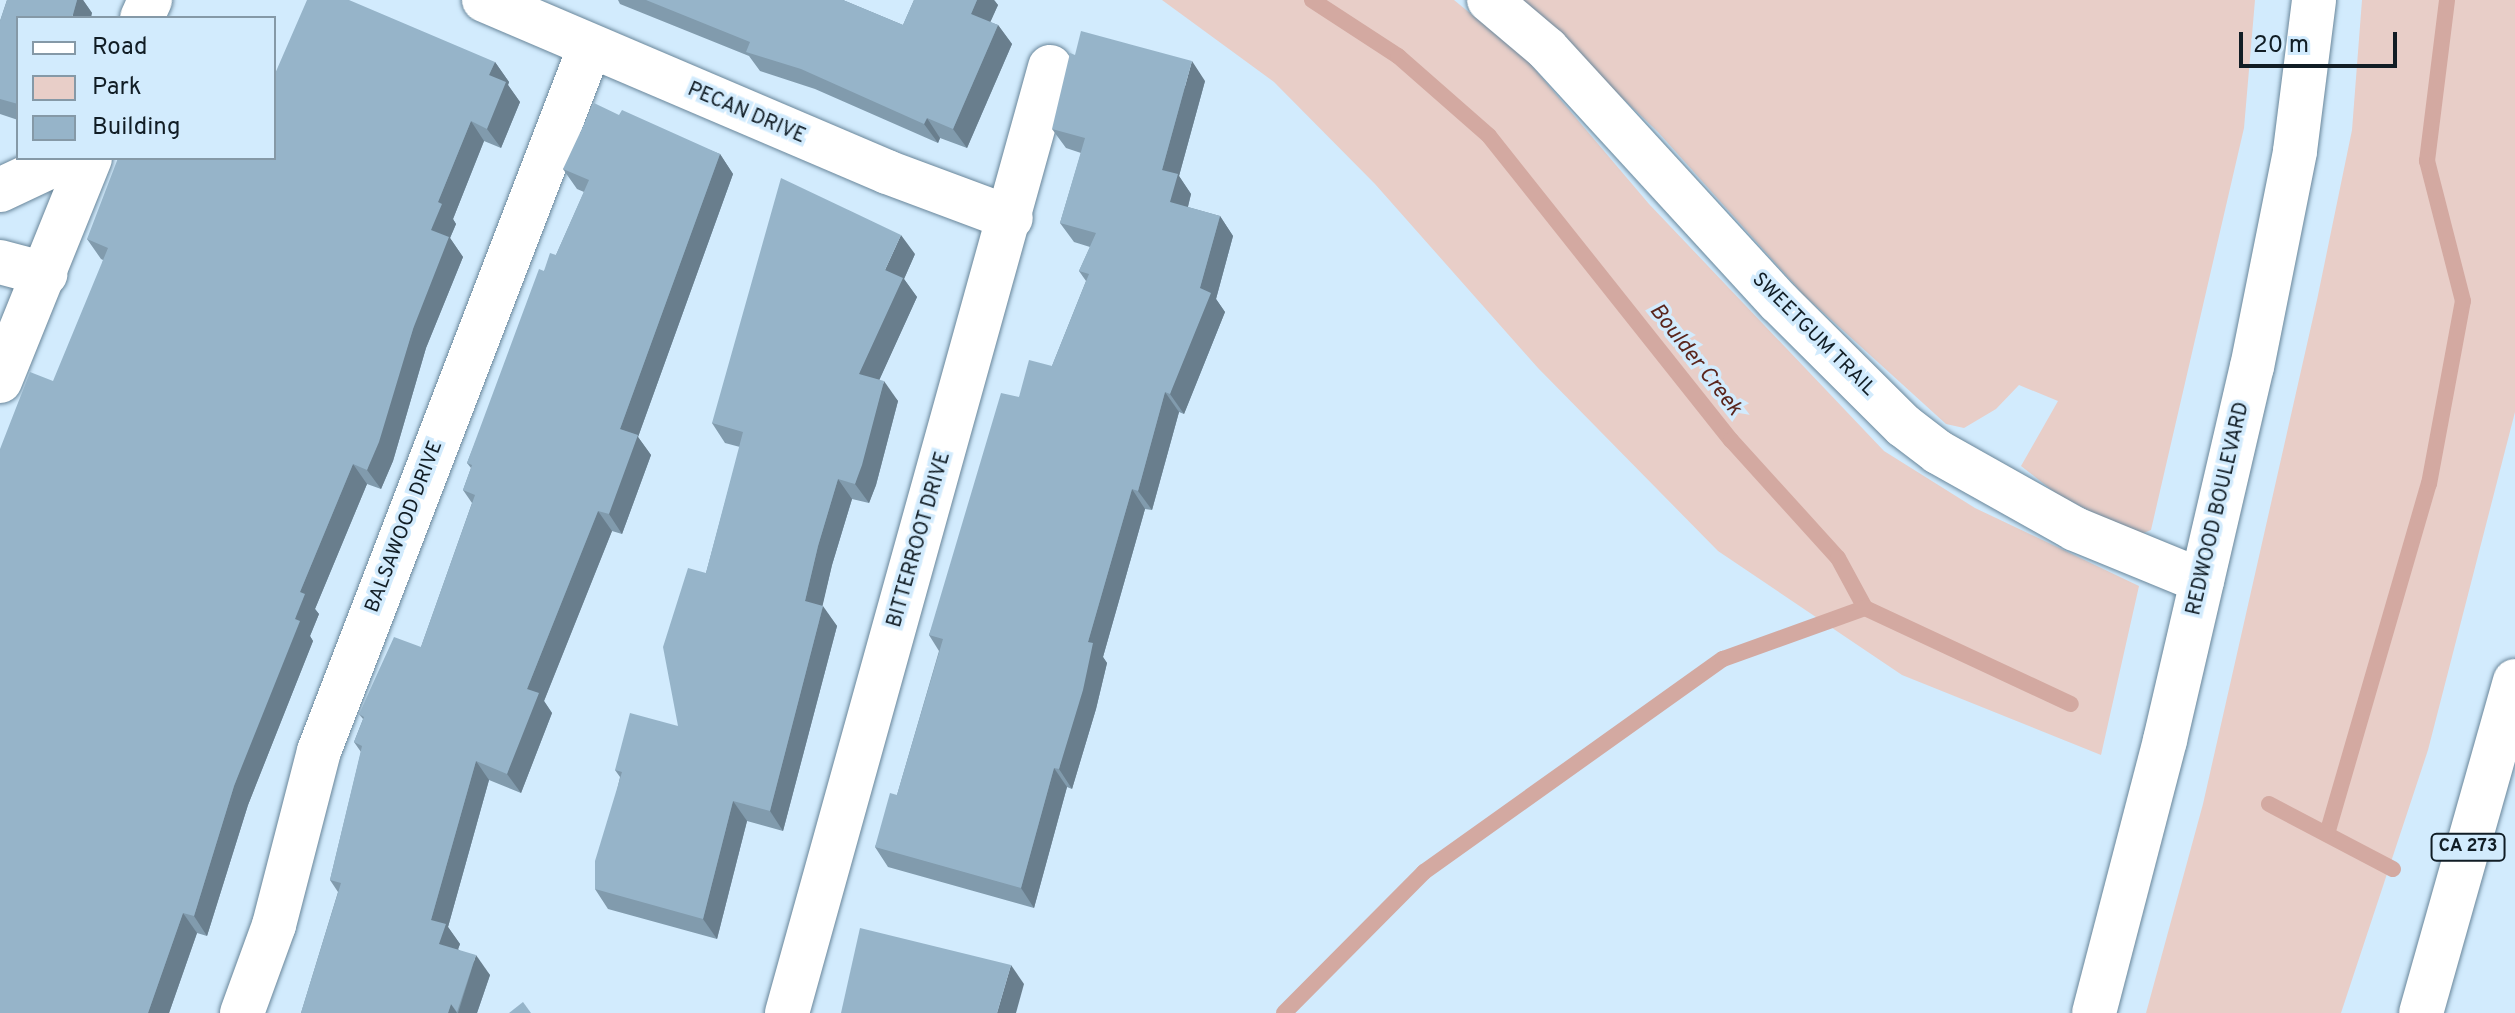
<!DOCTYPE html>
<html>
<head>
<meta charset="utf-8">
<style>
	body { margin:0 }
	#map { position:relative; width:2515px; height:1013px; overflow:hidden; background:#d2ebfd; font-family:Overpass,sans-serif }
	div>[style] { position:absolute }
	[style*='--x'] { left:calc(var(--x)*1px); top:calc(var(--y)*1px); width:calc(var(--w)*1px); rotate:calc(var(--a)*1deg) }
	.green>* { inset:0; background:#e8cec8 }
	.stream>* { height:16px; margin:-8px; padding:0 8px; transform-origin:8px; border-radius:8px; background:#d3a9a1 }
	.roads { filter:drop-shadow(0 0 2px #69869a) drop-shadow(0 0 2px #69869a) }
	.street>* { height:44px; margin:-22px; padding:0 22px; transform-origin:22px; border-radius:22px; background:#fff }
	.primary>* { height:44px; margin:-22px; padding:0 22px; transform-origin:22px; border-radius:22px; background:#fff }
	.wall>* { inset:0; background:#819bad }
	.shaded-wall>* { inset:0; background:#697e8d }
	.building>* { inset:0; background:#96b4c9 }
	span { translate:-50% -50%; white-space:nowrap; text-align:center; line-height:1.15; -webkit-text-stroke:7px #d2ebfd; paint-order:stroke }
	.shield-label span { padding:2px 6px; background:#d2ebfd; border:2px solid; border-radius:6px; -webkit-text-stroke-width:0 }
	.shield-label { font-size:18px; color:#111d25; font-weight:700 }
	.street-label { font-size:20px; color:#111d25 }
	.water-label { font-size:22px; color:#5a251c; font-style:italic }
	.legend { position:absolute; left:16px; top:16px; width:260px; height:144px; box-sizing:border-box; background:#d2ebfd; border:2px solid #8599a7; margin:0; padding:10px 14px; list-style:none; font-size:24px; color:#111d25 }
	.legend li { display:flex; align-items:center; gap:16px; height:40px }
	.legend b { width:40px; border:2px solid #8599a7 }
	.scale { position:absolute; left:2239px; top:32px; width:158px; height:36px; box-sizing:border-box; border:4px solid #111d25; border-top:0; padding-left:10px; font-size:24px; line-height:28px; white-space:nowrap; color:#111d25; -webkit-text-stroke:6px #d2ebfd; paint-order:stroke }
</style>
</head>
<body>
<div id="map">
	<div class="green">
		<div style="clip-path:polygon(1162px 0,1454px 0,1526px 59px,1649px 204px,1884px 451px,1975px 508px,2139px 586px,2101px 755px,1902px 675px,1718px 551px,1538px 368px,1375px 184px,1274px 82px)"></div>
		<div style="clip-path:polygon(1520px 0,2255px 0,2244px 128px,2151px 530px,2141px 534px,2115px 524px,2057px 494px,2021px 466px,2058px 401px,2019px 385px,1996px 409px,1964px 428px,1946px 424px,1804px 295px,1658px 132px)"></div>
		<div style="clip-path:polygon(2362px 0,2515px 0,2515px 412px,2428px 750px,2341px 1013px,2146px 1013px,2203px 804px,2317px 300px,2352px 130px)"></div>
	</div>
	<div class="stream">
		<div style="--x:1312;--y:0;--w:103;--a:33.1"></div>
		<div style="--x:1398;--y:56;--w:121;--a:41.3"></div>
		<div style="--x:1489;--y:136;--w:389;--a:51.5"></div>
		<div style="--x:1731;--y:440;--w:159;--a:47.8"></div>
		<div style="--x:1838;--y:558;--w:57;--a:61.6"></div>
		<div style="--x:1865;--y:608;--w:227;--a:25"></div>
		<div style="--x:2269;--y:804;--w:140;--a:27.7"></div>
		<div style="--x:2327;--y:834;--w:365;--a:-73.8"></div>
		<div style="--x:2429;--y:484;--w:186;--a:-79.5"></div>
		<div style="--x:2463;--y:301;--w:145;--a:-104.4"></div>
		<div style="--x:2427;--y:161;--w:162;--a:-82.9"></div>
		<div style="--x:1284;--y:1013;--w:199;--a:-45.2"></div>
		<div style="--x:1424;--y:872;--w:367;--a:-35.5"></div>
		<div style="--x:1723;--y:659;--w:151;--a:-19.8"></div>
	</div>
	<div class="roads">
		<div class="street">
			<div style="--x:484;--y:0;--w:438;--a:23.1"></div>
			<div style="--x:887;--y:172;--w:132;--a:20.4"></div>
			<div style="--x:1489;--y:0;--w:76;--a:40.2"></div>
			<div style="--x:1547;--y:49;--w:343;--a:47.5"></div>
			<div style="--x:1779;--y:302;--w:176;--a:44.8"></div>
			<div style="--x:1904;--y:426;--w:43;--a:37.4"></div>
			<div style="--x:1938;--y:452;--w:157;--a:29.3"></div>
			<div style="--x:2075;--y:529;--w:137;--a:22.3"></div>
			<div style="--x:142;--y:18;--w:20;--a:-66"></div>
			<div style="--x:0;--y:190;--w:75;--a:-25.2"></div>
			<div style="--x:0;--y:262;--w:47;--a:14.9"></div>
			<div style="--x:0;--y:381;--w:240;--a:-68"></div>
			<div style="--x:242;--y:1013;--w:94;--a:-70"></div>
			<div style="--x:274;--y:925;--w:180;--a:-75.5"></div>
			<div style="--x:319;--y:751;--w:752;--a:-68.96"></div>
			<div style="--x:787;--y:1013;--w:982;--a:-74.46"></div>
			<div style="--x:2094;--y:1013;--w:282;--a:-75.4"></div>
			<div style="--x:2165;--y:740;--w:383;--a:-76.9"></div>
			<div style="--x:2252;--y:367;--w:220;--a:-78.7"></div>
			<div style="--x:2295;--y:151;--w:152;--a:-82.8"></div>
		</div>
		<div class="primary">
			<div style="--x:2421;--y:1013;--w:345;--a:-74.2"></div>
		</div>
	</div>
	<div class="wall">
		<div style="clip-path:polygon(7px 0,83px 0,92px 13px,18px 18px,18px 120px,0 114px,0 21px)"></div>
		<div style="clip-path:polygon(618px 0,843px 0,903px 25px,914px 0,994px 0,998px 5px,990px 22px,998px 25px,1012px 44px,967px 148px,940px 138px,938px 143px,815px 89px,760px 71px,749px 56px,620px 4px)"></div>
		<div style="clip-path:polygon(495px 62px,509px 82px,508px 85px,520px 102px,501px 148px,484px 141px,453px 219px,456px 224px,450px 238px,463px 257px,426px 348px,393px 461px,381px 489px,367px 484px,315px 609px,319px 614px,310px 636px,313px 641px,248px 805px,207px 936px,197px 933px,169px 1013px,0 1013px,103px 260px,101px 259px,87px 239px)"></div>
		<div style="clip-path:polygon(1205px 81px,1179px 176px,1191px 194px,1188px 207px,1220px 216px,1233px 236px,1216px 299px,1225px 312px,1184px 414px,1179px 412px,1152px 510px,1145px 509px,1103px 657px,1107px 663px,1096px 709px,1072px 789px,1067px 787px,1034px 908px,888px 867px,875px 847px,897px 795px,939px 651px,929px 635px,1019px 397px,1052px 366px,1086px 281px,1079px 271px,1090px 247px,1074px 242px,1060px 223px,1081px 153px,1066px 148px,1052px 129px)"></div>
		<div style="clip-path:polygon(619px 115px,720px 154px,733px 174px,638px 437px,651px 455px,622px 534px,612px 531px,544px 701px,552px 713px,521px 793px,489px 780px,448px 927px,460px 944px,458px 949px,490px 975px,477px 1013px,301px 1013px,338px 892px,330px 880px,361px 752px,354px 742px,363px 719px,359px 714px,421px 647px,472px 503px,463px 490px,471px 468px,467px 463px,544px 271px,556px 255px,584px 192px,577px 189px,563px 169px)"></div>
		<div style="clip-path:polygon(915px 254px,904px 279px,917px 297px,879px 380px,898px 401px,876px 485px,869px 503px,852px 499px,832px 565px,822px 606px,837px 626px,783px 831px,747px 821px,717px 939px,608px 909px,595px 889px,620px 777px,615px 770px,678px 726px,706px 573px,740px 447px,725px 443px,712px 423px)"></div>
	</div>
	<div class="shaded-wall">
		<div style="clip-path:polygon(77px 0,83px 0,92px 13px,91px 18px,72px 18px)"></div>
		<div style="clip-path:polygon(977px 0,994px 0,998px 5px,985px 34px,971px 14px)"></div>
		<div style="clip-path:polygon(998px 25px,1012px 44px,967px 148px,953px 129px)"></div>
		<div style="clip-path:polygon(1192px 61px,1205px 81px,1179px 176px,1191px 194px,1184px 222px,1170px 202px,1162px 170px)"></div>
		<div style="clip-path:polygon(495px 62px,509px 82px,508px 85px,520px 102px,501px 148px,487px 129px,489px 75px)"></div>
		<div style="clip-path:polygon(927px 118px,940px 138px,938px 143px,924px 124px)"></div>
		<div style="clip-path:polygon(471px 121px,484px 141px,453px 219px,456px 224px,450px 238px,463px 257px,426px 348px,393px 461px,381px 489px,367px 470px,413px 329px,431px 230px,438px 202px)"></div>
		<div style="clip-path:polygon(720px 154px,733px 174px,638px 437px,651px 455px,622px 534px,609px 514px,620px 429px)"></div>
		<div style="clip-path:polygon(1220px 216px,1233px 236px,1216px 299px,1225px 312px,1184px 414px,1170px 394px)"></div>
		<div style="clip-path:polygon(901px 235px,915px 254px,904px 279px,917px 297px,873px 394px,859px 374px,885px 270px)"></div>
		<div style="clip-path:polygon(884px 381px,898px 401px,876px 485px,869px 503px,855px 484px)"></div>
		<div style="clip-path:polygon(1165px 392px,1179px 412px,1152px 510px,1138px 491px)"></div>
		<div style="clip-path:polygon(353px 464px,367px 484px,315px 609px,319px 614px,310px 636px,313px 641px,248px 805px,207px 936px,194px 916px,234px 786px,295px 619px,300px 592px)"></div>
		<div style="clip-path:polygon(838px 479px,852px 499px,832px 565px,819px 621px,805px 601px,818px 546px)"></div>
		<div style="clip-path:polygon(1132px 489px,1145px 509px,1103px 657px,1107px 663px,1096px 709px,1072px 789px,1059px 769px,1088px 642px)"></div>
		<div style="clip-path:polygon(598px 511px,612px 531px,544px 701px,552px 713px,521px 793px,507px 774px,527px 689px)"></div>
		<div style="clip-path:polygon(823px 606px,837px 626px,783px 831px,770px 811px)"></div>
		<div style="clip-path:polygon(476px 761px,489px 780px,448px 927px,460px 944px,453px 963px,439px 944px,431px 920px)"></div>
		<div style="clip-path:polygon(1054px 768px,1067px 787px,1034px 908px,1021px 888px)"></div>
		<div style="clip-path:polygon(733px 801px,747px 821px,717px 939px,703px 919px)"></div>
		<div style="clip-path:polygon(183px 913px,197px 933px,169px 1013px,148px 1013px)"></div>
		<div style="clip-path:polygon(476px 955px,490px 975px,477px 1013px,458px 1013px)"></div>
		<div style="clip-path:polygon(1011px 965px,1024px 984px,1016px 1013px,997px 1013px)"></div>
		<div style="clip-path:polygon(451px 1004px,457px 1013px,448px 1013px)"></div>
	</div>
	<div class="building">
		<div style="clip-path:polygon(7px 0,77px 0,72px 18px,18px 18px,18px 104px,0 99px,0 21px)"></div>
		<div style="clip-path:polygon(307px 0,349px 0,495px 62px,489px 75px,506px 82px,487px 129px,471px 121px,438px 202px,442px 204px,431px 230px,449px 237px,413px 329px,379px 442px,367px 470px,353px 464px,300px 592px,305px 594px,295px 619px,300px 621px,234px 786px,194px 916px,183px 913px,148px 1013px,0 1013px,0 449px,30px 372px,53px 381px,108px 248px,87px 239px,118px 158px,274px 158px,274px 76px)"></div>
		<div style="clip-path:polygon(646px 0,843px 0,903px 25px,914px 0,977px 0,971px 14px,998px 25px,953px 129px,927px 118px,924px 124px,801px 69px,746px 52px,750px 42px)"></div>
		<div style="clip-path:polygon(1081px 31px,1192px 61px,1162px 170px,1178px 174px,1170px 202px,1220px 216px,1200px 288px,1211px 293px,1170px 394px,1165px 392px,1138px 491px,1132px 489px,1088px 642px,1093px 643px,1083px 690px,1059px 769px,1054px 768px,1021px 888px,875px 847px,890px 793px,897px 795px,943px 639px,929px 635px,1001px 393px,1019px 397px,1029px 360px,1052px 366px,1089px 274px,1079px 271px,1096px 233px,1060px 223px,1085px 138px,1052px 129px,1070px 53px,1075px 55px)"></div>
		<div style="clip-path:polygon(594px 103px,619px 115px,622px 110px,720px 154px,620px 429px,638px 435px,609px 514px,598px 511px,527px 689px,539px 693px,507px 774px,476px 761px,431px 920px,446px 924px,439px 944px,476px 955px,457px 1012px,451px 1004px,448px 1013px,301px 1013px,341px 883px,330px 880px,362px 746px,354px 742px,364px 717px,359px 714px,394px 637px,421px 647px,475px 495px,463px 490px,472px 465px,467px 463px,539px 269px,544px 271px,550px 253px,556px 255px,589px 180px,563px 169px)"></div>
		<div style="clip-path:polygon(781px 178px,901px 235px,885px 270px,903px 278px,859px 374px,884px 381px,862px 465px,855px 484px,838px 479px,818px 546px,805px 601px,823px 606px,770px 811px,733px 801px,703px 919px,595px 889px,595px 861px,622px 772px,615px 770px,630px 713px,678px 726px,663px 647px,688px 568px,706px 573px,743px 432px,712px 423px)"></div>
		<div style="clip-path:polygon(860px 928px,1011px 965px,997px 1013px,841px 1013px)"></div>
		<div style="clip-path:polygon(523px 1002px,531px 1013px,509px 1013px)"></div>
	</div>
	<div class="shield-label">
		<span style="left:2468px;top:847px">CA 273</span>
	</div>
	<div class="street-label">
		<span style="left:746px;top:114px;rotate:23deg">PECAN DRIVE</span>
		<span style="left:1813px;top:335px;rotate:45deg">SWEETGUM TRAIL</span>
		<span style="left:2219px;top:509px;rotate:-77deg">REDWOOD BOULEVARD</span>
		<span style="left:405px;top:527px;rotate:-69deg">BALSAWOOD DRIVE</span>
		<span style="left:920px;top:540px;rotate:-74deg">BITTERROOT DRIVE</span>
	</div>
	<div class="water-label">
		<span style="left:1695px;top:360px;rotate:52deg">Boulder Creek</span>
	</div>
	<ul class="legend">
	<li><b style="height:10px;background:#fff"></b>Road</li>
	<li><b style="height:22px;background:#e8cec8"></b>Park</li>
	<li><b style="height:22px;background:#96b4c9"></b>Building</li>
	</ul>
	<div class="scale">20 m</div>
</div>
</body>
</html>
